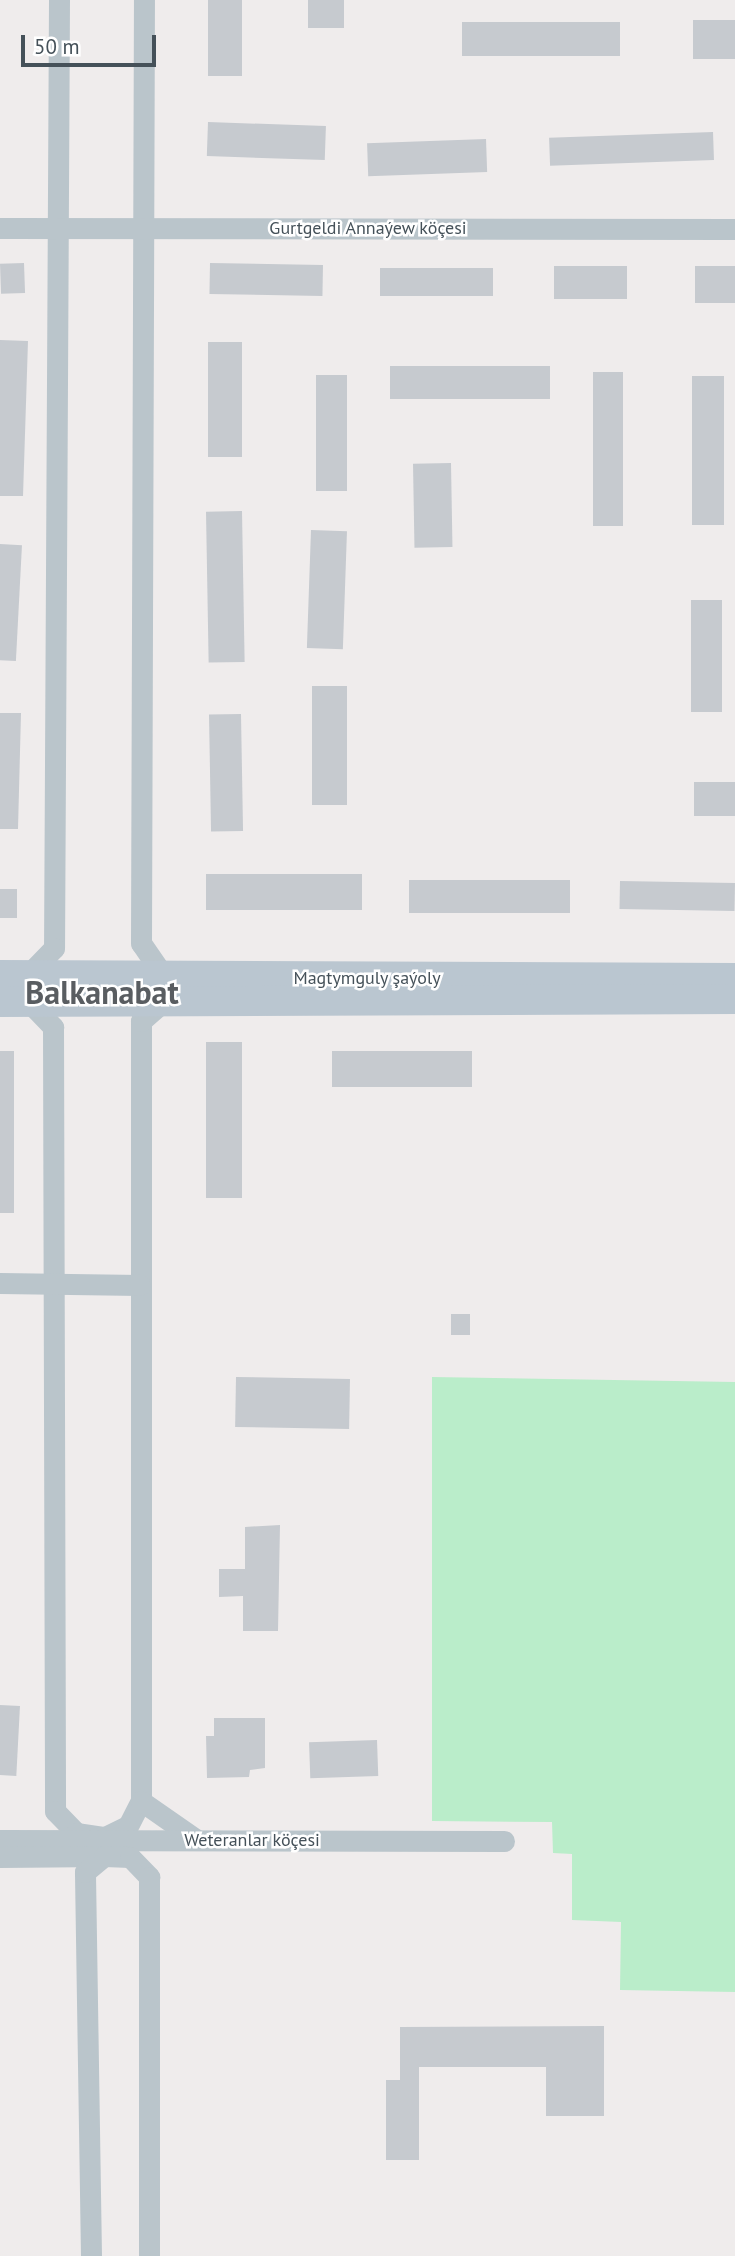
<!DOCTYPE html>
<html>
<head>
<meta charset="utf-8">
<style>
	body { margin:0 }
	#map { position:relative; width:735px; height:2256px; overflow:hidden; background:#efecec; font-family:"PT Sans",sans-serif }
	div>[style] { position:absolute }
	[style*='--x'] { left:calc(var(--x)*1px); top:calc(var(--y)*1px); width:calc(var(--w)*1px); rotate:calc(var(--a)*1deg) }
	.green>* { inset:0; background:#baedca }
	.building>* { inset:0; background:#c6cacf; transform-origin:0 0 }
	.street>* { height:21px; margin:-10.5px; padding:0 10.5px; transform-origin:10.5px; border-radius:10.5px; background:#bac5cb }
	.secondary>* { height:30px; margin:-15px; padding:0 15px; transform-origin:15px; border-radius:15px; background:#bac6d0 }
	span { translate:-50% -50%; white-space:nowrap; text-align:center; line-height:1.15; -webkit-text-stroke:5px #fff; paint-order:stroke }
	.street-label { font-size:18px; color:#455159 }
	.town-label { font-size:32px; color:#595d61; font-weight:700 }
	.scale { position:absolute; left:21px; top:35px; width:135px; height:32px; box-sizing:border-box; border:4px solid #455159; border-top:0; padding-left:9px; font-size:21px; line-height:24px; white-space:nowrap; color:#455159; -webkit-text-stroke:5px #fff; paint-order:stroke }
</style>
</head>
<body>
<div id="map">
	<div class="green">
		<div style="clip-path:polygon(432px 1377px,735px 1382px,735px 1992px,620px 1990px,621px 1922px,572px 1920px,572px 1854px,553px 1853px,552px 1822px,432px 1821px)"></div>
	</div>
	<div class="building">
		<div style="left:208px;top:0;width:34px;height:76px"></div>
		<div style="left:308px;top:0;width:36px;height:28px"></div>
		<div style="left:693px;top:20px;width:42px;height:39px"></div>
		<div style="left:620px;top:22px;width:34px;height:158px;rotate:90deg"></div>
		<div style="left:208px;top:122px;width:118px;height:34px;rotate:2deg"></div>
		<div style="left:713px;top:132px;width:28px;height:164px;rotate:88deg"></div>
		<div style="left:486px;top:139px;width:33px;height:119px;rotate:88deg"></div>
		<div style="left:24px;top:263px;width:30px;height:24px;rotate:88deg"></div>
		<div style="left:210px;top:263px;width:113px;height:31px;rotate:1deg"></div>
		<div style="left:554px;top:266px;width:73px;height:33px"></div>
		<div style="left:735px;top:266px;width:37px;height:40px;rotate:90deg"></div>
		<div style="left:493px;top:268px;width:28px;height:113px;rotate:90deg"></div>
		<div style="clip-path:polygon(0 340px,28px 341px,23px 496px,0 496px)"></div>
		<div style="left:208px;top:342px;width:34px;height:115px"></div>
		<div style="left:550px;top:366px;width:33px;height:160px;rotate:90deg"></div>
		<div style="left:593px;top:372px;width:30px;height:154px"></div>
		<div style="left:316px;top:375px;width:31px;height:116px"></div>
		<div style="left:692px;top:376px;width:32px;height:149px"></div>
		<div style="left:451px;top:463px;width:84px;height:38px;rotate:89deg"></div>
		<div style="left:242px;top:511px;width:151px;height:36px;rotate:89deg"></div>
		<div style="left:311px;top:530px;width:36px;height:118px;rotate:2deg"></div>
		<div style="left:0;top:544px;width:22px;height:116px;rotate:3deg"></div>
		<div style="left:691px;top:600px;width:31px;height:112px"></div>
		<div style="left:312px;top:686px;width:35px;height:119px"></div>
		<div style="clip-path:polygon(0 713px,21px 713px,18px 829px,0 829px)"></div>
		<div style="left:241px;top:714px;width:117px;height:32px;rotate:89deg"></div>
		<div style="left:735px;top:782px;width:34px;height:41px;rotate:90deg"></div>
		<div style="left:362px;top:874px;width:36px;height:156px;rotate:90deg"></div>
		<div style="left:570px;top:880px;width:33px;height:161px;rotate:90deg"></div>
		<div style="left:620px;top:881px;width:115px;height:28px;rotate:1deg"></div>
		<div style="left:0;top:889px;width:17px;height:29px"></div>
		<div style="left:206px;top:1042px;width:36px;height:156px"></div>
		<div style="left:0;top:1051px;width:14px;height:162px"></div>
		<div style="left:332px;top:1051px;width:140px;height:36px"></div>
		<div style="left:470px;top:1314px;width:21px;height:19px;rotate:90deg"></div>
		<div style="left:236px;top:1377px;width:114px;height:50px;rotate:1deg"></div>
		<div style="clip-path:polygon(280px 1525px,278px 1631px,243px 1631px,243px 1596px,219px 1597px,219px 1569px,245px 1569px,245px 1527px)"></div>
		<div style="left:0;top:1705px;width:20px;height:70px;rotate:3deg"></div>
		<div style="clip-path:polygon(214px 1718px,265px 1718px,265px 1768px,250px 1770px,249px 1777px,207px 1778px,206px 1736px,214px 1736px)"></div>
		<div style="left:377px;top:1740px;width:36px;height:68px;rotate:88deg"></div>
		<div style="clip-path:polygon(604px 2026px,604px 2116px,546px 2116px,546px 2067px,419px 2067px,419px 2160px,386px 2160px,386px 2080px,400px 2080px,400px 2027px)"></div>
	</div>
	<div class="street">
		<div style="--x:59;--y:0;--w:948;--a:90.3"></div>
		<div style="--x:54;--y:948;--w:37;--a:134"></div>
		<div style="--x:28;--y:975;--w:27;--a:88"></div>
		<div style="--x:29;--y:1002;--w:35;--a:46"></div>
		<div style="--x:53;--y:1027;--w:784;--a:89.85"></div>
		<div style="--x:55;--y:1811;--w:30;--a:46"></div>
		<div style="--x:76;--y:1833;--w:29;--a:8"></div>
		<div style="--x:105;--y:1837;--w:25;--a:-26"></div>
		<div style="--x:128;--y:1826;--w:28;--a:-63"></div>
		<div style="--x:141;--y:1801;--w:780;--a:-90"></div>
		<div style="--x:141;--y:1021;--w:30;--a:-41"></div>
		<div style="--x:164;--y:1001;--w:23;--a:-88"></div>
		<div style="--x:165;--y:978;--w:42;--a:-124.4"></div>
		<div style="--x:141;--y:943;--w:943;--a:-89.82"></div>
		<div style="--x:0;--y:228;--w:735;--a:0.08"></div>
		<div style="--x:0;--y:1283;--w:140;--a:0.8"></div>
		<div style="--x:141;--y:1801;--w:68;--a:34.9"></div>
		<div style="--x:0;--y:1840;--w:504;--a:0.11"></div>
		<div style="--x:0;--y:1857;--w:104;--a:-0.6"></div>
		<div style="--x:91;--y:2256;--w:384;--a:-90.9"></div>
		<div style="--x:85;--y:1872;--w:25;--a:-40"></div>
		<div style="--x:104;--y:1856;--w:26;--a:2"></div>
		<div style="--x:130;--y:1857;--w:28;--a:46"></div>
		<div style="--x:149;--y:1877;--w:379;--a:90"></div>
	</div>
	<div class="secondary">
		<div style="--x:0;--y:975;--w:735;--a:0.23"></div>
		<div style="--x:0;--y:1002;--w:735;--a:-0.23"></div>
	</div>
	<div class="street-label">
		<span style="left:368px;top:228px">Gurtgeldi Annaýew köçesi</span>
		<span style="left:367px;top:978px">Magtymguly şaýoly</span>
		<span style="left:252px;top:1840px">Weteranlar köçesi</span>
	</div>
	<div class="town-label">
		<span style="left:102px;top:992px">Balkanabat</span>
	</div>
	<div class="scale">50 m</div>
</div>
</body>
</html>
